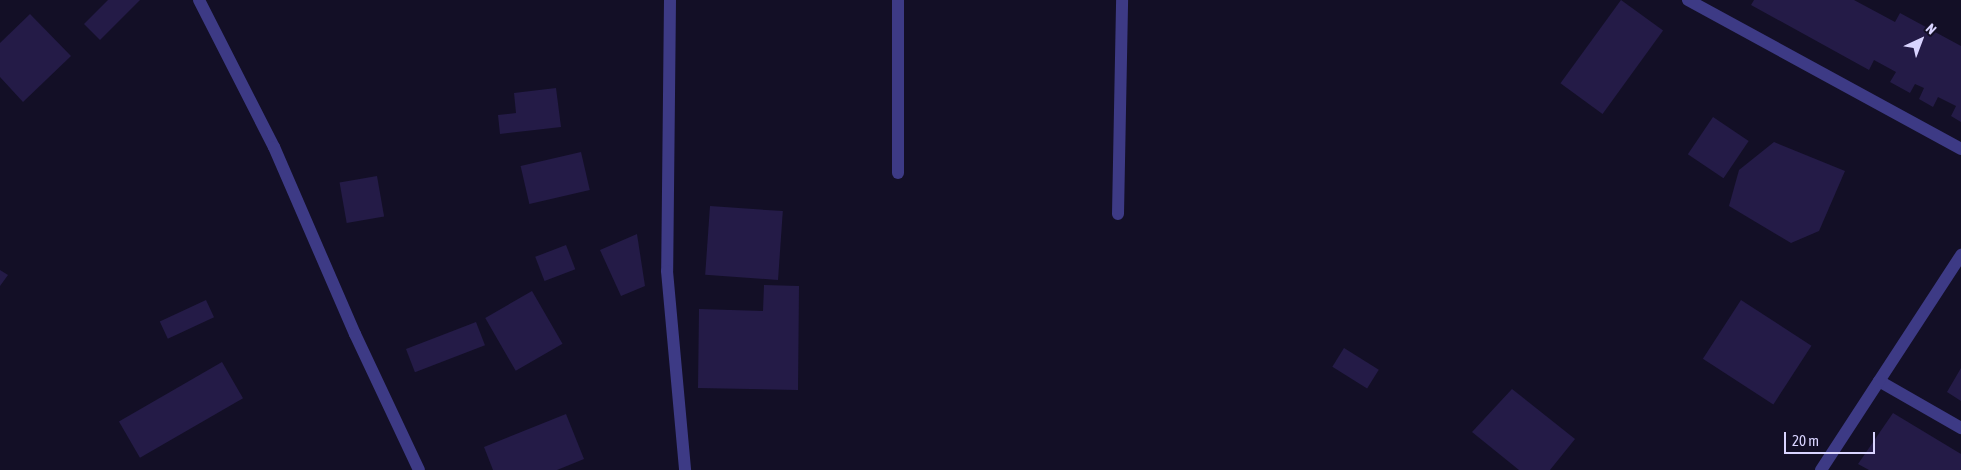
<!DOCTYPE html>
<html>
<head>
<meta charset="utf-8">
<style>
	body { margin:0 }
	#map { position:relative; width:1961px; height:470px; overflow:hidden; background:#130f26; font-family:"Asap Condensed",sans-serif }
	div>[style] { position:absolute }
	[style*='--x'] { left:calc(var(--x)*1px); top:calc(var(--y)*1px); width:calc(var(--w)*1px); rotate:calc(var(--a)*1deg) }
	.building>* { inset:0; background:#241b47; transform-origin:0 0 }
	.minor>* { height:12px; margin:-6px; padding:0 6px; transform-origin:6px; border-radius:6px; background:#3d3a85 }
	span { translate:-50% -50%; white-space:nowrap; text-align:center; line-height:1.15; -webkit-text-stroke:4px #130f26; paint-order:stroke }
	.north { position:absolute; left:1896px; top:15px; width:50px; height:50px; -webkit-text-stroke:4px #130f26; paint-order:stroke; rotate:43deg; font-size:14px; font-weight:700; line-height:20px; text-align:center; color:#d9d4ff }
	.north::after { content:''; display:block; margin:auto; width:18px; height:22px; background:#d9d4ff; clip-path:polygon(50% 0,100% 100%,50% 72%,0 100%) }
	.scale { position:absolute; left:1784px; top:432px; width:91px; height:22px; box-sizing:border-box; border:2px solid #d9d4ff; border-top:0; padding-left:6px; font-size:15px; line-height:18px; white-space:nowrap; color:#d9d4ff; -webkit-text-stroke:4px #130f26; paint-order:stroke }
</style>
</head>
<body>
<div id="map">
	<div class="building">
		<div style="clip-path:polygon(108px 0,140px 0,100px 40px,84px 24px)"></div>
		<div style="left:1621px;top:0;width:52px;height:103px;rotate:36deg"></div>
		<div style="clip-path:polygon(1754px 0,1854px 0,1895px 22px,1900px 13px,1961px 46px,1961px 122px,1951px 116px,1956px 106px,1938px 97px,1933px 107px,1919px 99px,1924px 88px,1915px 84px,1910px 93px,1890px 82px,1896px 72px,1874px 60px,1869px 70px,1751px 5px)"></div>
		<div style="clip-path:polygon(30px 14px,71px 56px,23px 102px,0 77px,0 43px)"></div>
		<div style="clip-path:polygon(556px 88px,561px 127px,500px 134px,498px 115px,516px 113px,514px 93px)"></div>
		<div style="left:1713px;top:117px;width:43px;height:45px;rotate:34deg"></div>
		<div style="clip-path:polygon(1774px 142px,1845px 171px,1819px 231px,1791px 243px,1729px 206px,1739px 170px)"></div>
		<div style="left:581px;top:152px;width:39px;height:62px;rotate:77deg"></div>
		<div style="left:377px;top:176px;width:41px;height:38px;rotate:80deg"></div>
		<div style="left:710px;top:206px;width:73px;height:69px;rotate:4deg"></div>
		<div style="clip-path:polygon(637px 234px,645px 286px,621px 296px,600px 250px)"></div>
		<div style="left:566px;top:245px;width:26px;height:33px;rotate:69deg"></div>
		<div style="clip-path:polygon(0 270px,8px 275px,0 286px)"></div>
		<div style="clip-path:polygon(764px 285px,799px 286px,798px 390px,698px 388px,699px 309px,763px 311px)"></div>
		<div style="left:532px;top:291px;width:61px;height:54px;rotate:60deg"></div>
		<div style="left:206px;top:300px;width:19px;height:51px;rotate:65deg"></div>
		<div style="left:1741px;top:300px;width:84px;height:70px;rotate:33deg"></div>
		<div style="left:476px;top:322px;width:25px;height:75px;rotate:69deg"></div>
		<div style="left:1344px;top:348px;width:41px;height:22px;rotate:32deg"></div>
		<div style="left:222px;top:362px;width:42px;height:119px;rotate:60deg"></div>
		<div style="clip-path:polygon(1961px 368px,1961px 401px,1947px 392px)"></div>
		<div style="clip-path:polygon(1512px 389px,1575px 439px,1550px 470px,1519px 470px,1472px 432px)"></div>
		<div style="clip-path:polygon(1893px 413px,1961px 454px,1961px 470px,1869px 470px,1858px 464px)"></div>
		<div style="clip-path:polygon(566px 414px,584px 459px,557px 470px,493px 470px,484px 447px)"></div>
	</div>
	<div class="minor">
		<div style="--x:199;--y:0;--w:165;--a:63"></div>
		<div style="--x:274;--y:147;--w:204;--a:66.6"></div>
		<div style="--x:355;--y:334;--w:150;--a:64.8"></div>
		<div style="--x:670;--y:0;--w:271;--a:90.6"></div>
		<div style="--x:667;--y:271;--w:200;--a:84.8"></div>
		<div style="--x:1688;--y:0;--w:311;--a:28.6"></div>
		<div style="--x:898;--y:173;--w:173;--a:-90"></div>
		<div style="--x:1118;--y:214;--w:214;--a:-88.9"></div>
		<div style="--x:1879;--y:381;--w:95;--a:29.8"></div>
		<div style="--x:1821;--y:470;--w:257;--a:-56.9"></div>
	</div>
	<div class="north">N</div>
	<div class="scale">20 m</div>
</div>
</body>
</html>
